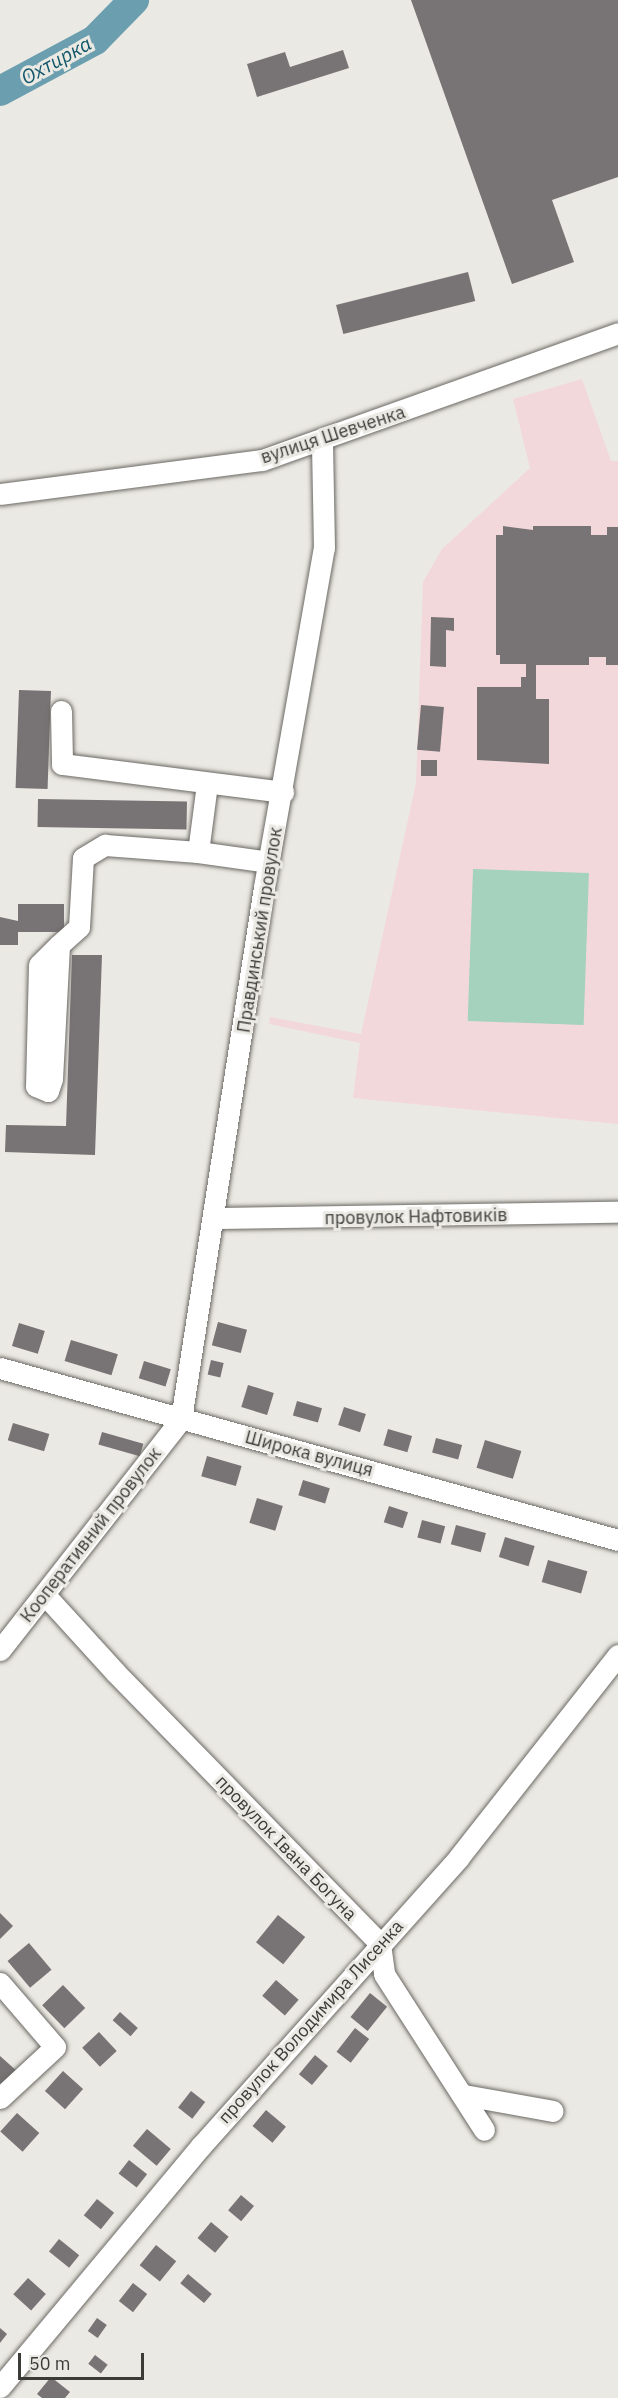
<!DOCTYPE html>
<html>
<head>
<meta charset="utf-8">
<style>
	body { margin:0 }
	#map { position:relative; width:618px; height:2398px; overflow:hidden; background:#ebe9e3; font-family:"IBM Plex Sans",sans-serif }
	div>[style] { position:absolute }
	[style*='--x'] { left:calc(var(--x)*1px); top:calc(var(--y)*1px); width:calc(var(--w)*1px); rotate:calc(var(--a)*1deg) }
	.education>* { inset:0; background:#f3d8db }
	.green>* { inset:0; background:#a4d2bc; transform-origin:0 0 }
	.river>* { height:30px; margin:-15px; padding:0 15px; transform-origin:15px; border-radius:15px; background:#6b9faf }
	.building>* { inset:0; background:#787375; transform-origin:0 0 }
	.roads { filter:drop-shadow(0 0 2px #6b6964) drop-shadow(0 0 2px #6b6964) }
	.minor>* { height:21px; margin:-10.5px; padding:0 10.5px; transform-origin:10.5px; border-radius:10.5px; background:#fff }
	span { translate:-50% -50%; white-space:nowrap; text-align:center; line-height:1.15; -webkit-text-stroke:6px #ebe9e3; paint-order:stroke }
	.street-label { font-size:18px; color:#3b3b38 }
	.water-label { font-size:20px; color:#0f5769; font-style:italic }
	.scale { position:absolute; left:18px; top:2353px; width:126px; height:27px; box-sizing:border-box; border:3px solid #3b3b38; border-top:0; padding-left:8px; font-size:18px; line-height:21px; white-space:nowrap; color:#3b3b38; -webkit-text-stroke:4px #ebe9e3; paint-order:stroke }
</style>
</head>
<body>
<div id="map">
	<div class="education">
		<div style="clip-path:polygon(582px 379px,611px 461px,618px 461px,618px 1124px,353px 1098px,360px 1043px,269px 1024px,270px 1017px,361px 1034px,416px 783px,423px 582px,442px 549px,530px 468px,513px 399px)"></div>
	</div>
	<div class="green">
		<div style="left:473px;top:869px;width:116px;height:152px;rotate:2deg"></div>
	</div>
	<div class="river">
		<div style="--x:0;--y:91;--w:108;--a:-28.2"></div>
		<div style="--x:95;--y:40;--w:56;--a:-45.7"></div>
	</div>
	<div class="building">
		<div style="clip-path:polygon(411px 0,618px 0,618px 177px,552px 200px,574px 262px,512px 284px)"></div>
		<div style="clip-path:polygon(343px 50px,349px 68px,257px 97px,247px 64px,285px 52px,290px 67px)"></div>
		<div style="left:468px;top:272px;width:30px;height:136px;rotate:76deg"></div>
		<div style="clip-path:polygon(503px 526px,533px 530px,533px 526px,591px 526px,591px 535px,607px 535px,607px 527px,618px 527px,618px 665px,606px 665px,606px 657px,589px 657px,589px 665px,536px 665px,536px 699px,549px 699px,549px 764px,477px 760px,477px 687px,521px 687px,521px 677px,526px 677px,526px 664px,500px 664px,500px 655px,496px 655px,496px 535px,503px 535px)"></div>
		<div style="clip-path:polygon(431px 617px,454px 618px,454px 631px,446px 630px,446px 667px,430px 666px)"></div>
		<div style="left:19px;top:690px;width:32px;height:98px;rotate:2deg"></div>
		<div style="left:421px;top:705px;width:23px;height:45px;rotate:5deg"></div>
		<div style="left:421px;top:760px;width:16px;height:16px"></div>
		<div style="left:38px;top:799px;width:149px;height:28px;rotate:1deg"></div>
		<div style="clip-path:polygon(18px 904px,64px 904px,64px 932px,18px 932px,18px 945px,0 945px,0 917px,18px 921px)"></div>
		<div style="clip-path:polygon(72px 955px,102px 955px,95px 1155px,5px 1152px,6px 1125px,66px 1126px)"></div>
		<div style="left:218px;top:1322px;width:30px;height:24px;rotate:15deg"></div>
		<div style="left:19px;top:1323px;width:27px;height:24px;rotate:17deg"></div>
		<div style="left:71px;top:1340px;width:49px;height:22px;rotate:17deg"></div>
		<div style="left:211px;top:1360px;width:13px;height:15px;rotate:13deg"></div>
		<div style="left:144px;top:1361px;width:28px;height:18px;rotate:17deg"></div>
		<div style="left:248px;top:1385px;width:27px;height:23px;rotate:17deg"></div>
		<div style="left:297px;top:1401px;width:26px;height:15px;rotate:16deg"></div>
		<div style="left:344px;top:1407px;width:23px;height:19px;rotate:18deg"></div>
		<div style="left:13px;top:1423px;width:38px;height:18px;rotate:17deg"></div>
		<div style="left:388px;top:1429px;width:25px;height:17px;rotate:16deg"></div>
		<div style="left:102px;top:1432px;width:43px;height:13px;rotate:16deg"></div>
		<div style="left:436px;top:1438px;width:27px;height:15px;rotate:15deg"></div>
		<div style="left:485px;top:1440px;width:38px;height:29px;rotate:17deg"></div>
		<div style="left:207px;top:1456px;width:36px;height:21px;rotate:16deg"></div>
		<div style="left:303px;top:1480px;width:28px;height:16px;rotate:17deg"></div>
		<div style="left:257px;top:1498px;width:27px;height:26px;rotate:17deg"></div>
		<div style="left:389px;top:1506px;width:20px;height:17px;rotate:18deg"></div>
		<div style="left:422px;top:1520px;width:24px;height:18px;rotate:15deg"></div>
		<div style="left:456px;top:1525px;width:31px;height:20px;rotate:15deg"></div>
		<div style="left:505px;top:1537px;width:31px;height:21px;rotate:17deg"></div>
		<div style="left:548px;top:1560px;width:41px;height:23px;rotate:16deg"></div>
		<div style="clip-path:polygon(0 1913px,13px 1926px,0 1939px)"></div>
		<div style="left:278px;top:1915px;width:35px;height:35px;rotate:39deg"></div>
		<div style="left:29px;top:1943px;width:35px;height:28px;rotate:50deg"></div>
		<div style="left:276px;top:1980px;width:30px;height:21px;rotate:41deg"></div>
		<div style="left:63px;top:1985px;width:32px;height:29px;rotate:46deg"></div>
		<div style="left:370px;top:1993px;width:22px;height:31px;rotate:39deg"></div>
		<div style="left:120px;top:2012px;width:24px;height:11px;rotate:42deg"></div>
		<div style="left:355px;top:2028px;width:18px;height:30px;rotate:38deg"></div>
		<div style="left:99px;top:2032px;width:26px;height:23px;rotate:47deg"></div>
		<div style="left:315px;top:2055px;width:17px;height:25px;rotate:40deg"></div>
		<div style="clip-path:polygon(0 2056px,18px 2072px,0 2087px)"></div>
		<div style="left:63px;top:2071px;width:27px;height:27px;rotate:42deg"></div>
		<div style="left:191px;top:2091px;width:18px;height:21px;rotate:38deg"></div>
		<div style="left:266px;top:2110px;width:26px;height:21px;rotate:40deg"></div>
		<div style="left:17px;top:2113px;width:30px;height:25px;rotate:42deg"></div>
		<div style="left:147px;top:2129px;width:31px;height:22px;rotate:40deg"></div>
		<div style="left:129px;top:2160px;width:23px;height:17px;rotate:38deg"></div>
		<div style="left:241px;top:2195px;width:17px;height:20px;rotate:40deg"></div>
		<div style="left:97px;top:2199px;width:22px;height:21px;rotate:39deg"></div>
		<div style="left:211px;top:2222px;width:23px;height:21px;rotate:40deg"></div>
		<div style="left:59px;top:2239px;width:26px;height:16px;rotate:39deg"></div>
		<div style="left:156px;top:2245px;width:26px;height:26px;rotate:39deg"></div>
		<div style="left:188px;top:2274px;width:31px;height:12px;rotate:40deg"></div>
		<div style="left:28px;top:2278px;width:24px;height:22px;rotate:42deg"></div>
		<div style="left:133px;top:2283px;width:18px;height:23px;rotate:38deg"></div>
		<div style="left:97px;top:2318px;width:12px;height:16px;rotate:35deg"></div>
		<div style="clip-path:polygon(0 2328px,7px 2334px,0 2343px)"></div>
		<div style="left:95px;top:2355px;width:16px;height:11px;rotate:38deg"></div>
		<div style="clip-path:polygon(51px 2377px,70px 2392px,65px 2398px,42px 2398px,37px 2394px)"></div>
	</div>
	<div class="roads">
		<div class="minor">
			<div style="--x:0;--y:494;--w:264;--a:-7.4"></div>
			<div style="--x:262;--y:460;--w:378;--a:-19.6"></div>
			<div style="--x:61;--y:711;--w:53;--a:88.9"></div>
			<div style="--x:62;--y:764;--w:223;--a:7.2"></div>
			<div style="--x:198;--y:852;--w:72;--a:8"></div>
			<div style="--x:59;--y:945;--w:28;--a:135"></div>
			<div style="--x:39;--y:965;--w:121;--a:91.4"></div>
			<div style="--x:36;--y:1086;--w:13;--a:23"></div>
			<div style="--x:48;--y:1091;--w:13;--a:-72"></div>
			<div style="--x:52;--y:1079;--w:134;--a:-87"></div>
			<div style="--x:59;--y:945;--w:27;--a:-42"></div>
			<div style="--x:79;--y:927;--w:69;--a:-86.7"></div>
			<div style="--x:83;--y:858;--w:26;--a:-31"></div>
			<div style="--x:105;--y:845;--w:93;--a:4.3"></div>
			<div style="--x:198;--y:852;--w:69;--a:-82.5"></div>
			<div style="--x:214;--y:1218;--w:404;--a:-0.9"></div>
			<div style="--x:0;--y:1368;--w:641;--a:15.55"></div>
			<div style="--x:45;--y:1595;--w:104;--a:47.7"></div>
			<div style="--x:115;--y:1672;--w:380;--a:45.7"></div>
			<div style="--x:380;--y:1944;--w:30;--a:82"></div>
			<div style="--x:384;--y:1974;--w:185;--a:57.3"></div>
			<div style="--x:0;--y:1650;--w:293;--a:-51.9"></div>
			<div style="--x:181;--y:1419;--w:538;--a:-81.13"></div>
			<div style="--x:264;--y:887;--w:344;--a:-80"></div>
			<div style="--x:324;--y:548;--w:107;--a:-91.1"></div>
			<div style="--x:0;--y:1983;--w:84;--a:49.3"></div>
			<div style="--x:55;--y:2047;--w:75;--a:137.2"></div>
			<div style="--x:464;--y:2095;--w:90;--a:10.2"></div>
			<div style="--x:0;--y:2387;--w:314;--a:-50.2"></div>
			<div style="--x:201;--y:2146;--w:387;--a:-48.2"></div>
			<div style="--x:459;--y:1857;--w:257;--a:-51.8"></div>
		</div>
	</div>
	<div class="street-label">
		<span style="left:333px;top:435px;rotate:-18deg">вулиця Шевченка</span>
		<span style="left:260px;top:930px;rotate:-81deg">Правдинський провулок</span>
		<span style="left:416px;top:1217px;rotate:-1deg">провулок Нафтовиків</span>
		<span style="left:309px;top:1454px;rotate:15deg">Широка вулиця</span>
		<span style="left:91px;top:1535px;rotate:-52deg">Кооперативний провулок</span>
		<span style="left:286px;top:1848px;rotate:46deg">провулок Івана Богуна</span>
		<span style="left:311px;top:2022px;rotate:-48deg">провулок Володимира Лисенка</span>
	</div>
	<div class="water-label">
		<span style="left:56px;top:60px;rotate:-29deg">Охтирка</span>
	</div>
	<div class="scale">50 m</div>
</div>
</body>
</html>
